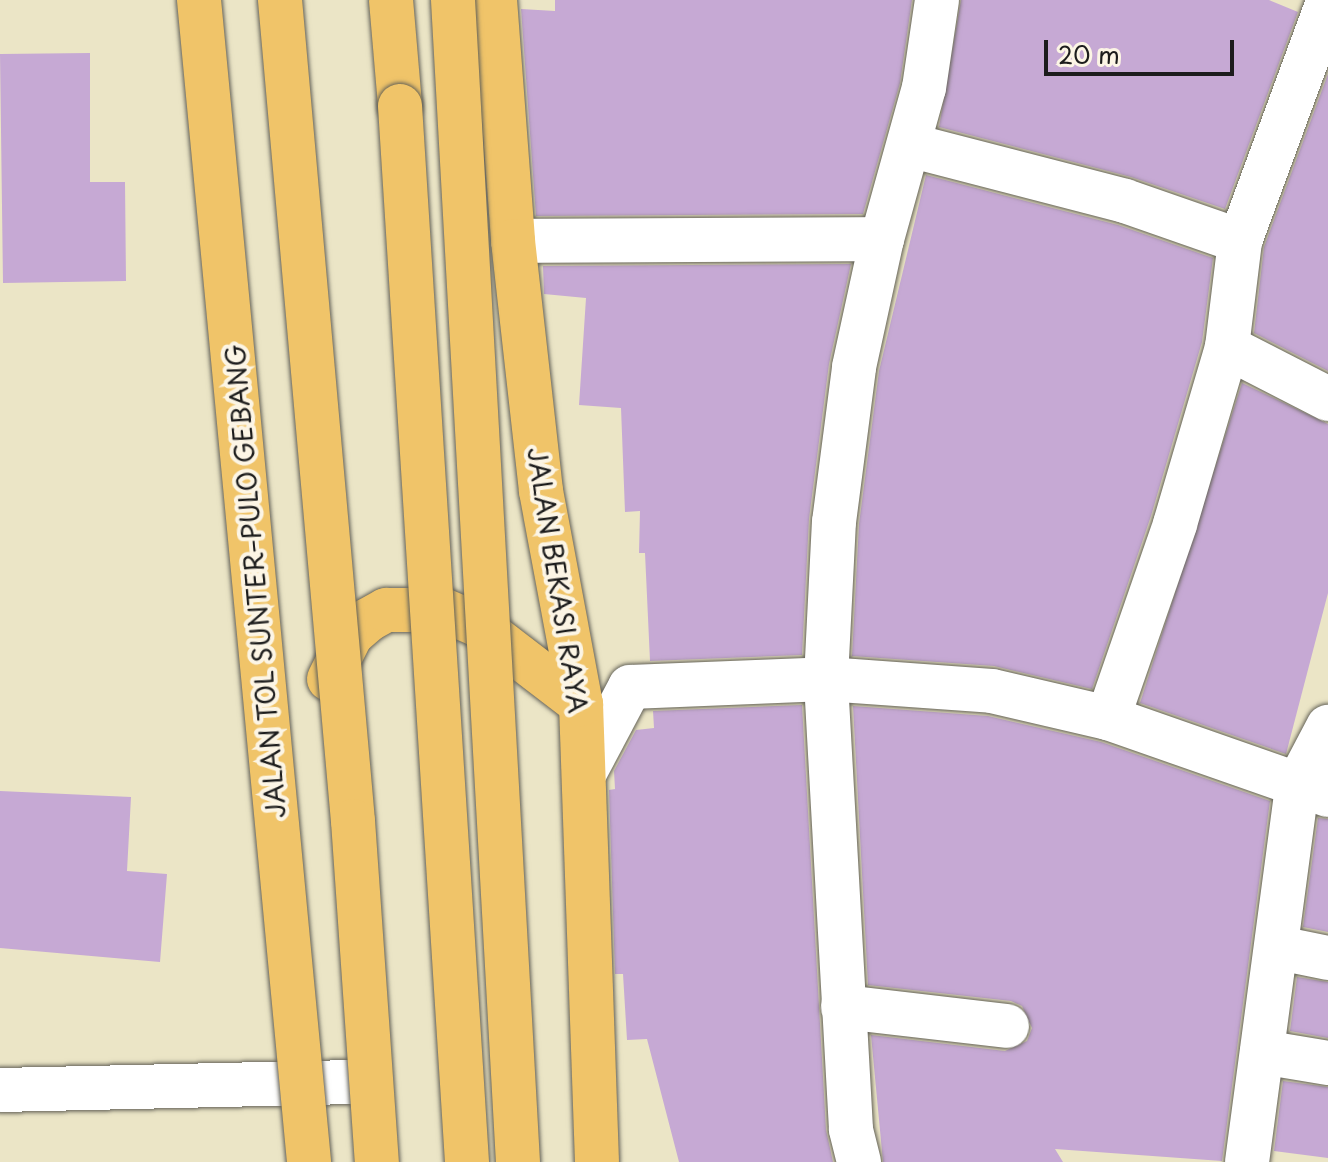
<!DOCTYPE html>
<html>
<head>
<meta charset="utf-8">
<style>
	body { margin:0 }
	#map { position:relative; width:1328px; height:1162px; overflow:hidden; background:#ebe5c6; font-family:"Playpen Sans",sans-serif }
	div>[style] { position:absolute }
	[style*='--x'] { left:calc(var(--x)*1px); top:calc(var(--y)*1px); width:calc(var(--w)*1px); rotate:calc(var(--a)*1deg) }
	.building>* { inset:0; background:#c6a9d4 }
	.roads { filter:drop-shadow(0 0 2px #646258) drop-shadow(0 0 2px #646258) }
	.minor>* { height:44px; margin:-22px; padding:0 22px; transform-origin:22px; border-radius:22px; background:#fff }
	.trunk>* { height:44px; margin:-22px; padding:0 22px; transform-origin:22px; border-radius:22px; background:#f0c469 }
	.motorway>* { height:44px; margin:-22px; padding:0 22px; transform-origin:22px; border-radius:22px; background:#f0c469 }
	.bridges { filter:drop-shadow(0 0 2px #646258) drop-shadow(0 0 2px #646258) }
	.motorway-bridge>* { height:44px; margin:-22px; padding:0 22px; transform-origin:22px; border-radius:22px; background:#f0c469 }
	span { translate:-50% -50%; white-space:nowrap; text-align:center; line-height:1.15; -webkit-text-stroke:8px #fcf5e5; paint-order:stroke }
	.street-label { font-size:26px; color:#1c1c1c }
	.scale { position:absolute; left:1044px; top:40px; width:190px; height:36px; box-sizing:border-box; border:4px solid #1c1c1c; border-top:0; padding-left:10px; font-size:24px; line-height:28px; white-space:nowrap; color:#1c1c1c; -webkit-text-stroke:6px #fcf5e5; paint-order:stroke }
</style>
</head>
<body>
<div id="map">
	<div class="building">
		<div style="clip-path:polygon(555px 0,912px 0,900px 83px,863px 214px,536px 216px,521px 9px,555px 11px)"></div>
		<div style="clip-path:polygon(961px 0,1269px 0,1298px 12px,1225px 209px,1131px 177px,939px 127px)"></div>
		<div style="clip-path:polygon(90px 53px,90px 182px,125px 182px,126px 281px,3px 283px,0 54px)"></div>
		<div style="clip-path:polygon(1328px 74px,1328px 371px,1254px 333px,1264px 247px)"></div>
		<div style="clip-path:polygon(926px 175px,1118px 225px,1213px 258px,1202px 342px,1151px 516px,1092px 689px,994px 666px,852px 656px,859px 524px,879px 371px)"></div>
		<div style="clip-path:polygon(851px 264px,829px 364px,809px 519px,802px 655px,650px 661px,645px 553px,639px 553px,640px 511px,625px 512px,621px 408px,579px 405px,586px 298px,544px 294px,543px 266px)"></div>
		<div style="clip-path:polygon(1242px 383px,1328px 424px,1328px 593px,1286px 754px,1140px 703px)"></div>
		<div style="clip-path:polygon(802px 705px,826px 1130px,833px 1162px,679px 1162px,647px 1039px,627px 1040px,623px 974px,615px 974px,609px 790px,615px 789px,614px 771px,636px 730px,654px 728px,653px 711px)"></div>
		<div style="clip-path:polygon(853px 706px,988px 716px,1101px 742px,1270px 801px,1222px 1161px,1055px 1149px,1063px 1162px,883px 1162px,871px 1035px,1005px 1051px,1027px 1041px,1032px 1028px,1022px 1006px,1011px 1001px,868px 985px)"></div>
		<div style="clip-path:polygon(0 791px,131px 797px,127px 871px,167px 874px,160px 962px,0 948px)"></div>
		<div style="clip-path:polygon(1318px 818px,1328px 819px,1328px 932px,1303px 927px)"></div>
		<div style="clip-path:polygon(1297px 977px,1328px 982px,1328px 1038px,1290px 1031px)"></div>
		<div style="clip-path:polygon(1283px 1081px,1328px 1087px,1328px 1158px,1274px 1151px)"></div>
	</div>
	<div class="roads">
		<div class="minor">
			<div style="--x:909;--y:145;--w:223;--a:14.5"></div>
			<div style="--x:1125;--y:201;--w:122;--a:19.2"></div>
			<div style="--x:513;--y:241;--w:369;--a:-0.3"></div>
			<div style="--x:1227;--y:347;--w:114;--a:27.2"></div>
			<div style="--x:1108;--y:718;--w:205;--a:-70.9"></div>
			<div style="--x:1175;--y:524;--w:184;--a:-73.6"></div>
			<div style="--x:1227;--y:347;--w:107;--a:-83"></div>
			<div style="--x:1240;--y:241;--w:255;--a:-69.8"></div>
			<div style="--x:585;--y:772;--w:96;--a:-62.1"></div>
			<div style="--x:630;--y:687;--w:196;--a:-2.3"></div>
			<div style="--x:826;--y:679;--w:166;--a:4.1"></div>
			<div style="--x:992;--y:691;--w:119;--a:13.1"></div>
			<div style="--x:1108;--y:718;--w:233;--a:19.3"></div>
			<div style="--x:1279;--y:948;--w:50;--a:11.5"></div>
			<div style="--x:843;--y:1007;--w:165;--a:6.6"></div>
			<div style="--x:1262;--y:1052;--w:67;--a:9.5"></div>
			<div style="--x:0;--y:1090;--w:358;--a:-1.3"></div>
			<div style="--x:859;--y:1162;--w:34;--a:-104"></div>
			<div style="--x:851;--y:1129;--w:451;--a:-93.2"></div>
			<div style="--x:826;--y:679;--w:157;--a:-87.1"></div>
			<div style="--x:834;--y:522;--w:156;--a:-82.6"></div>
			<div style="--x:854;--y:367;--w:131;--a:-77.7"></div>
			<div style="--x:882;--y:239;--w:157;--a:-74.5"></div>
			<div style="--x:924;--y:88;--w:89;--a:-81.6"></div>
			<div style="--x:1247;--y:1162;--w:379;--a:-82.4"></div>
			<div style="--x:1297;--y:786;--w:67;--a:-62.3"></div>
		</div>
		<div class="trunk">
			<div style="--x:495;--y:0;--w:242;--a:85.7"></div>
			<div style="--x:513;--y:241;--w:252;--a:83.6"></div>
			<div style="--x:541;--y:491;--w:217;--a:79.4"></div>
			<div style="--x:581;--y:704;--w:458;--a:88"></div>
			<div style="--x:329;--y:679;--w:49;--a:-63.4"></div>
			<div style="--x:351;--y:635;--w:23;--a:-41"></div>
			<div style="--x:368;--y:620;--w:21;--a:-29"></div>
			<div style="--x:386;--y:610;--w:57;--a:0"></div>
			<div style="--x:443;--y:610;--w:38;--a:23"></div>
			<div style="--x:478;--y:625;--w:130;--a:37.5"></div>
		</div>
		<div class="motorway">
			<div style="--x:391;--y:0;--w:106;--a:85.1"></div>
		</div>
	</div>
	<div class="bridges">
		<div class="motorway-bridge">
			<div style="--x:199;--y:0;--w:1167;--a:84.59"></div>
			<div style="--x:280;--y:0;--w:824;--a:84.92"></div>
			<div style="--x:353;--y:821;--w:342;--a:86"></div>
			<div style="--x:453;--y:0;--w:1164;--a:86.8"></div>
			<div style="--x:400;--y:106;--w:1058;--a:86.37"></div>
		</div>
	</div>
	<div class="street-label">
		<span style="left:558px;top:580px;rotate:81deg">JALAN BEKASI RAYA</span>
		<span style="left:255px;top:581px;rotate:-95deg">JALAN TOL SUNTER–PULO GEBANG</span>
	</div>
	<div class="scale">20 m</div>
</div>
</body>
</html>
